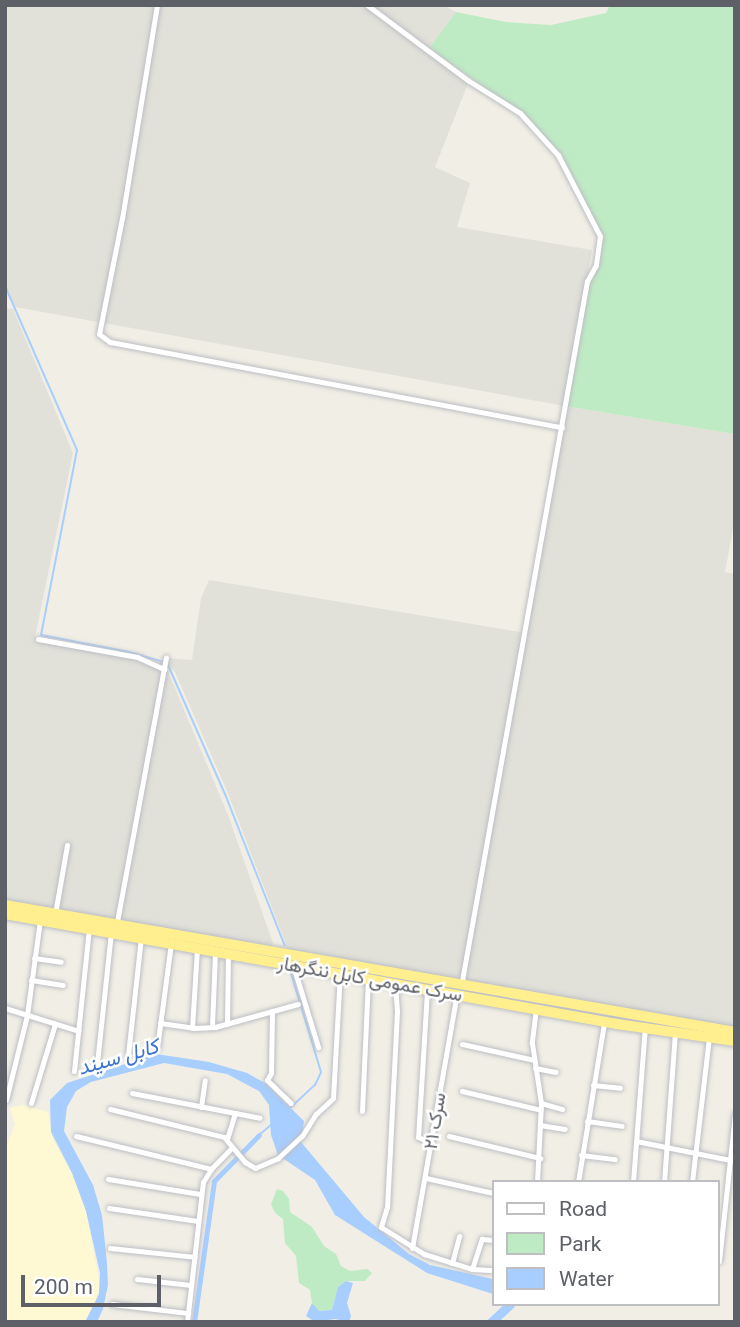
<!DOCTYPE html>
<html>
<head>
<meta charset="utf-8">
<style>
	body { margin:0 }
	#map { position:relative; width:740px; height:1327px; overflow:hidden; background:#f1efe5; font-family:Roboto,Vazirmatn,sans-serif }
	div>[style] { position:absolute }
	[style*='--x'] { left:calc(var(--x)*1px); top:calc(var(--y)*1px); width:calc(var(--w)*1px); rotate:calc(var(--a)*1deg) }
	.industrial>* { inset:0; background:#e1e1d9 }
	.green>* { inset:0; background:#bfebc4 }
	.sand>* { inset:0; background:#fef9d2 }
	.water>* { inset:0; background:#a7ceff }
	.stream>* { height:2px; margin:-1px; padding:0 1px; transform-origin:1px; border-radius:1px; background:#a7ceff }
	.canal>* { height:5px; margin:-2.5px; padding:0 2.5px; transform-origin:2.5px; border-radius:2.5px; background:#a7ceff }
	.river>* { height:9px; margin:-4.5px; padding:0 4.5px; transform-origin:4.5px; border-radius:4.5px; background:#a7ceff }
	.roads { filter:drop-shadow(0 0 2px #bdbec5) drop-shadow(0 0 2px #bdbec5) }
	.street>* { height:5px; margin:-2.5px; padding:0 2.5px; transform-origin:2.5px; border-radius:2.5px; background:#fff }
	.highway>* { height:10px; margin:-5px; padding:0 5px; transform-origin:5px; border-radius:5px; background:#ffef8e }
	span { translate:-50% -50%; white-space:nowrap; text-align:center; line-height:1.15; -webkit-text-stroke:5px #fff; paint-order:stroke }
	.street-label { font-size:19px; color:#5d6067 }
	.water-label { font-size:21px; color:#3b73d0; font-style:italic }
	.frame { position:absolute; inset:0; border:7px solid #5d6067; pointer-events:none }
	.legend { position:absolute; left:492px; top:1180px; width:228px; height:126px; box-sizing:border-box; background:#fff; border:2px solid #bebfc2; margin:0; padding:9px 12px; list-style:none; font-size:21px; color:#5d6067 }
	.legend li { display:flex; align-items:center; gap:14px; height:35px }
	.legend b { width:35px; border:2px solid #bebfc2 }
	.scale { position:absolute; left:21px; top:1275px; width:140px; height:32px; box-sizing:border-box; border:4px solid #5d6067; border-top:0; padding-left:9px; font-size:21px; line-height:24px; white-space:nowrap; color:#5d6067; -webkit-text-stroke:5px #fff; paint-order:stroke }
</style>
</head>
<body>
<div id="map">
	<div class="industrial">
		<div style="clip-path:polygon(5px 5px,443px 5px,456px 12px,429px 48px,469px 81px,435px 167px,470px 183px,457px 227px,592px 250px,565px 406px,735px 434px,735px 518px,725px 572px,735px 574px,735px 1032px,290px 955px,227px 791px,175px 672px,165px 663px,166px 658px,192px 660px,201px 598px,209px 580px,526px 633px,565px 406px,15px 307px,5px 286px)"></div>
		<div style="clip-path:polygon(5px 308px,13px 309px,73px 453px,35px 637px,165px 664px,228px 815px,273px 943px,270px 947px,5px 902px)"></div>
	</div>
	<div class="green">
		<div style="clip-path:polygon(610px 5px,735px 5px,735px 434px,565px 406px,587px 281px,596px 265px,600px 236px,558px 155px,520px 113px,429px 48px,456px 12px,506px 22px,551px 25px,606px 13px)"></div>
		<div style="clip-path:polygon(277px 1189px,283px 1191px,289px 1199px,290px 1212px,312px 1227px,324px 1246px,336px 1254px,341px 1266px,350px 1271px,367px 1269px,372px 1273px,365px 1281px,346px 1281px,338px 1287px,332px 1310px,318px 1311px,312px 1303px,310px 1290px,299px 1283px,296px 1256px,285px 1243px,283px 1219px,275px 1213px,271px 1204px)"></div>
	</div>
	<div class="sand">
		<div style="clip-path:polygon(23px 1105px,48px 1112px,53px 1139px,72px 1173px,86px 1211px,100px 1285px,94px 1306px,85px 1322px,5px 1322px,5px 1149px,15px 1124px,10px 1108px)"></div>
	</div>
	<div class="water">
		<div style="clip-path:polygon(156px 1054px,209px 1062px,247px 1073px,265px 1083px,304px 1121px,301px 1142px,364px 1217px,409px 1254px,430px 1265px,493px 1279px,493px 1294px,427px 1273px,335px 1215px,315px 1180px,278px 1155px,271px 1135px,269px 1105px,259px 1091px,227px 1074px,164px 1063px,91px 1082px,76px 1091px,67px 1107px,64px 1131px,93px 1185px,102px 1215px,107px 1263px,108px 1285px,103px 1309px,97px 1322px,85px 1322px,99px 1294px,100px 1273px,86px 1211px,72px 1173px,51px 1132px,50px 1100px,67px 1083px)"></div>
		<div style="clip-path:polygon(346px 1281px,353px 1283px,347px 1303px,351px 1316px,349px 1322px,335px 1319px,315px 1322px,306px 1316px,312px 1303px,319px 1311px,332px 1310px,338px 1287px)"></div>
	</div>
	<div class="stream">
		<div style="--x:5;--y:286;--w:179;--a:66.3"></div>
		<div style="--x:77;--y:450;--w:188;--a:101"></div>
		<div style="--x:41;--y:635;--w:90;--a:10.9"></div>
		<div style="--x:129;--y:652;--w:35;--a:16"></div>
		<div style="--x:168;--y:665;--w:141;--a:66.2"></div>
		<div style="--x:225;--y:794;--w:163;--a:68.5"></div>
		<div style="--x:289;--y:1109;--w:35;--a:-43"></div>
		<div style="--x:315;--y:1085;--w:14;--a:-65"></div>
		<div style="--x:321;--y:1072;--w:107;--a:-106.9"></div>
		<div style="--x:259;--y:1135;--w:17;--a:-40"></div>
	</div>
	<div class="canal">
		<div style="--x:194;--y:1322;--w:142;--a:-81.9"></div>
		<div style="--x:214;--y:1181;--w:64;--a:-45.6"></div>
	</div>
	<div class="river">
		<div style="--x:491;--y:1322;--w:26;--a:-43"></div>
	</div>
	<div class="roads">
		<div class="street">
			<div style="--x:157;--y:5;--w:216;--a:99.3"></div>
			<div style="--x:122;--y:218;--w:118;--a:101.2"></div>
			<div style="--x:99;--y:334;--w:14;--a:36"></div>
			<div style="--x:110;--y:342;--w:460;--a:10.7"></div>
			<div style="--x:367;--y:5;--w:127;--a:36.7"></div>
			<div style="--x:469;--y:81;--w:60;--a:32.1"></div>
			<div style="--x:520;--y:113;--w:57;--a:47.9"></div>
			<div style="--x:558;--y:155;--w:91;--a:62.6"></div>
			<div style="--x:600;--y:236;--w:29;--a:98"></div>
			<div style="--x:596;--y:265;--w:18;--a:119"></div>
			<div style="--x:587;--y:281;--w:716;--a:100.13"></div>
			<div style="--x:38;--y:639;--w:101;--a:10.3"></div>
			<div style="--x:137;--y:657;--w:30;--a:24"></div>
			<div style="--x:55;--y:914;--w:70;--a:-80.1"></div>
			<div style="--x:116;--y:927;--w:274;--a:-79.5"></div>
			<div style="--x:34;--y:958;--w:27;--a:8"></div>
			<div style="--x:293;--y:965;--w:86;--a:73"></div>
			<div style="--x:31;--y:980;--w:32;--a:9"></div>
			<div style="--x:395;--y:983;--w:28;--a:86"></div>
			<div style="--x:397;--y:1011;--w:196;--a:92.9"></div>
			<div style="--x:387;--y:1207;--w:21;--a:107"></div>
			<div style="--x:381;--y:1227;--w:51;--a:32.1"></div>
			<div style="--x:424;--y:1254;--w:50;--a:17.4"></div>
			<div style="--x:472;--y:1269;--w:18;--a:3"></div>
			<div style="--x:427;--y:991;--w:146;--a:93.5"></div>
			<div style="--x:418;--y:1137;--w:15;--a:23"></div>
			<div style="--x:5;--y:1008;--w:77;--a:17.3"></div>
			<div style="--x:536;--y:1008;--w:35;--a:97"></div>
			<div style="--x:532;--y:1043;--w:61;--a:81.5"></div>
			<div style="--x:541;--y:1103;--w:79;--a:92.9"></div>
			<div style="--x:272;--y:1011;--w:62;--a:90.9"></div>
			<div style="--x:271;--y:1073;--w:8;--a:120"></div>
			<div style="--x:267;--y:1080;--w:33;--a:44"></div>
			<div style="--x:160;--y:1023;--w:34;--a:8"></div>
			<div style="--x:194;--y:1028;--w:21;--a:-3"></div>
			<div style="--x:215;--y:1027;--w:86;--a:-15.5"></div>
			<div style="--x:227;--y:1024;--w:70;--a:-89.2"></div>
			<div style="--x:212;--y:1027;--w:76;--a:-87.7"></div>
			<div style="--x:192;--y:1028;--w:80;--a:-86.4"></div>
			<div style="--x:462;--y:1044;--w:74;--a:12.5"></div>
			<div style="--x:157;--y:1048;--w:106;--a:-82.4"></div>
			<div style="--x:128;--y:1055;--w:118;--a:-83.7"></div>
			<div style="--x:97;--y:1063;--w:131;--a:-83.9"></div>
			<div style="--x:535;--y:1068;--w:21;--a:11"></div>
			<div style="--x:74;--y:1071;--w:143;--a:-84"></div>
			<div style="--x:593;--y:1085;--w:27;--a:6"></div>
			<div style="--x:462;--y:1091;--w:81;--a:13.5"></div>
			<div style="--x:132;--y:1093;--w:105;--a:11"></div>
			<div style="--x:235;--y:1113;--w:27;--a:107"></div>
			<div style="--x:6;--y:1100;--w:88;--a:-76.1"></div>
			<div style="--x:27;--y:1015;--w:96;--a:-82.2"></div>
			<div style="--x:31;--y:1103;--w:83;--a:-73.1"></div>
			<div style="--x:541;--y:1103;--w:22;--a:16"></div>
			<div style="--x:201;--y:1107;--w:27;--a:-82"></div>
			<div style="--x:110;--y:1109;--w:117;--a:13.8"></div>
			<div style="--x:224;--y:1137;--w:33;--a:50"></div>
			<div style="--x:245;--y:1162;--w:12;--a:31"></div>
			<div style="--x:255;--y:1168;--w:25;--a:-23"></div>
			<div style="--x:278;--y:1158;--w:33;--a:-43"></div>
			<div style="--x:302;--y:1136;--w:26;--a:-58"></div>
			<div style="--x:316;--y:1114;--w:23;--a:-43"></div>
			<div style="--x:333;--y:1098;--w:125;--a:-86.8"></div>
			<div style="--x:362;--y:1111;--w:132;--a:-87.4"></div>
			<div style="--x:235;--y:1113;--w:25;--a:11"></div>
			<div style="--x:587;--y:1121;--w:35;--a:8"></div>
			<div style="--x:540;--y:1125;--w:25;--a:9"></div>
			<div style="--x:76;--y:1136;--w:139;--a:13.7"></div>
			<div style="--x:449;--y:1136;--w:94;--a:13.6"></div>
			<div style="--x:636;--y:1141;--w:101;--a:11.4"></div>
			<div style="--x:581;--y:1155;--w:34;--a:7"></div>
			<div style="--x:426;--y:1178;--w:69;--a:12.6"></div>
			<div style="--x:108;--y:1179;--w:93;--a:9.3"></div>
			<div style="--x:578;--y:1182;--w:161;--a:-80.7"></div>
			<div style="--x:633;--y:1182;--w:155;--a:-85.6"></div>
			<div style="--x:664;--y:1182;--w:150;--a:-85.8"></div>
			<div style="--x:692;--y:1182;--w:145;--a:-83.3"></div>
			<div style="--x:109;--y:1208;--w:90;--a:8.3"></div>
			<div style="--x:110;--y:1248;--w:85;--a:6"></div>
			<div style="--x:412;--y:1248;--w:258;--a:-80"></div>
			<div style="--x:719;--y:1261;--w:148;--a:-83.8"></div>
			<div style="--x:452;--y:1263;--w:28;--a:-75"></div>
			<div style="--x:472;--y:1269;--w:32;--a:-72"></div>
			<div style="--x:482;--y:1239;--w:11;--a:5"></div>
			<div style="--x:137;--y:1279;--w:54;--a:6.3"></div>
			<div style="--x:112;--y:1304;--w:77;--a:6.8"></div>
			<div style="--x:187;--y:1322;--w:141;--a:-83.5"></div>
			<div style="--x:203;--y:1182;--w:15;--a:-58"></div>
			<div style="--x:211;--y:1169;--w:29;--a:-46"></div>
		</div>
		<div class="highway">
			<div style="--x:5;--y:905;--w:741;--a:9.87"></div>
			<div style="--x:5;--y:914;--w:622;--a:10.19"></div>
			<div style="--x:617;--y:1024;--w:119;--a:8.2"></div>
		</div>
	</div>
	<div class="street-label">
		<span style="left:370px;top:979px;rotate:10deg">سرک عمومی کابل ننگرهار</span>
		<span style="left:435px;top:1121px;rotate:-81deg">سرک ۲۱</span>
	</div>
	<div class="water-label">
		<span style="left:118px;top:1057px;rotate:-16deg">کابل سيند</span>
	</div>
	<div class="frame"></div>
	<ul class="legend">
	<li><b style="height:9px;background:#fff"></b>Road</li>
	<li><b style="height:19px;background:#bfebc4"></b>Park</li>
	<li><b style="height:19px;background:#a7ceff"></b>Water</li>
	</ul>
	<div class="scale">200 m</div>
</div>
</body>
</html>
